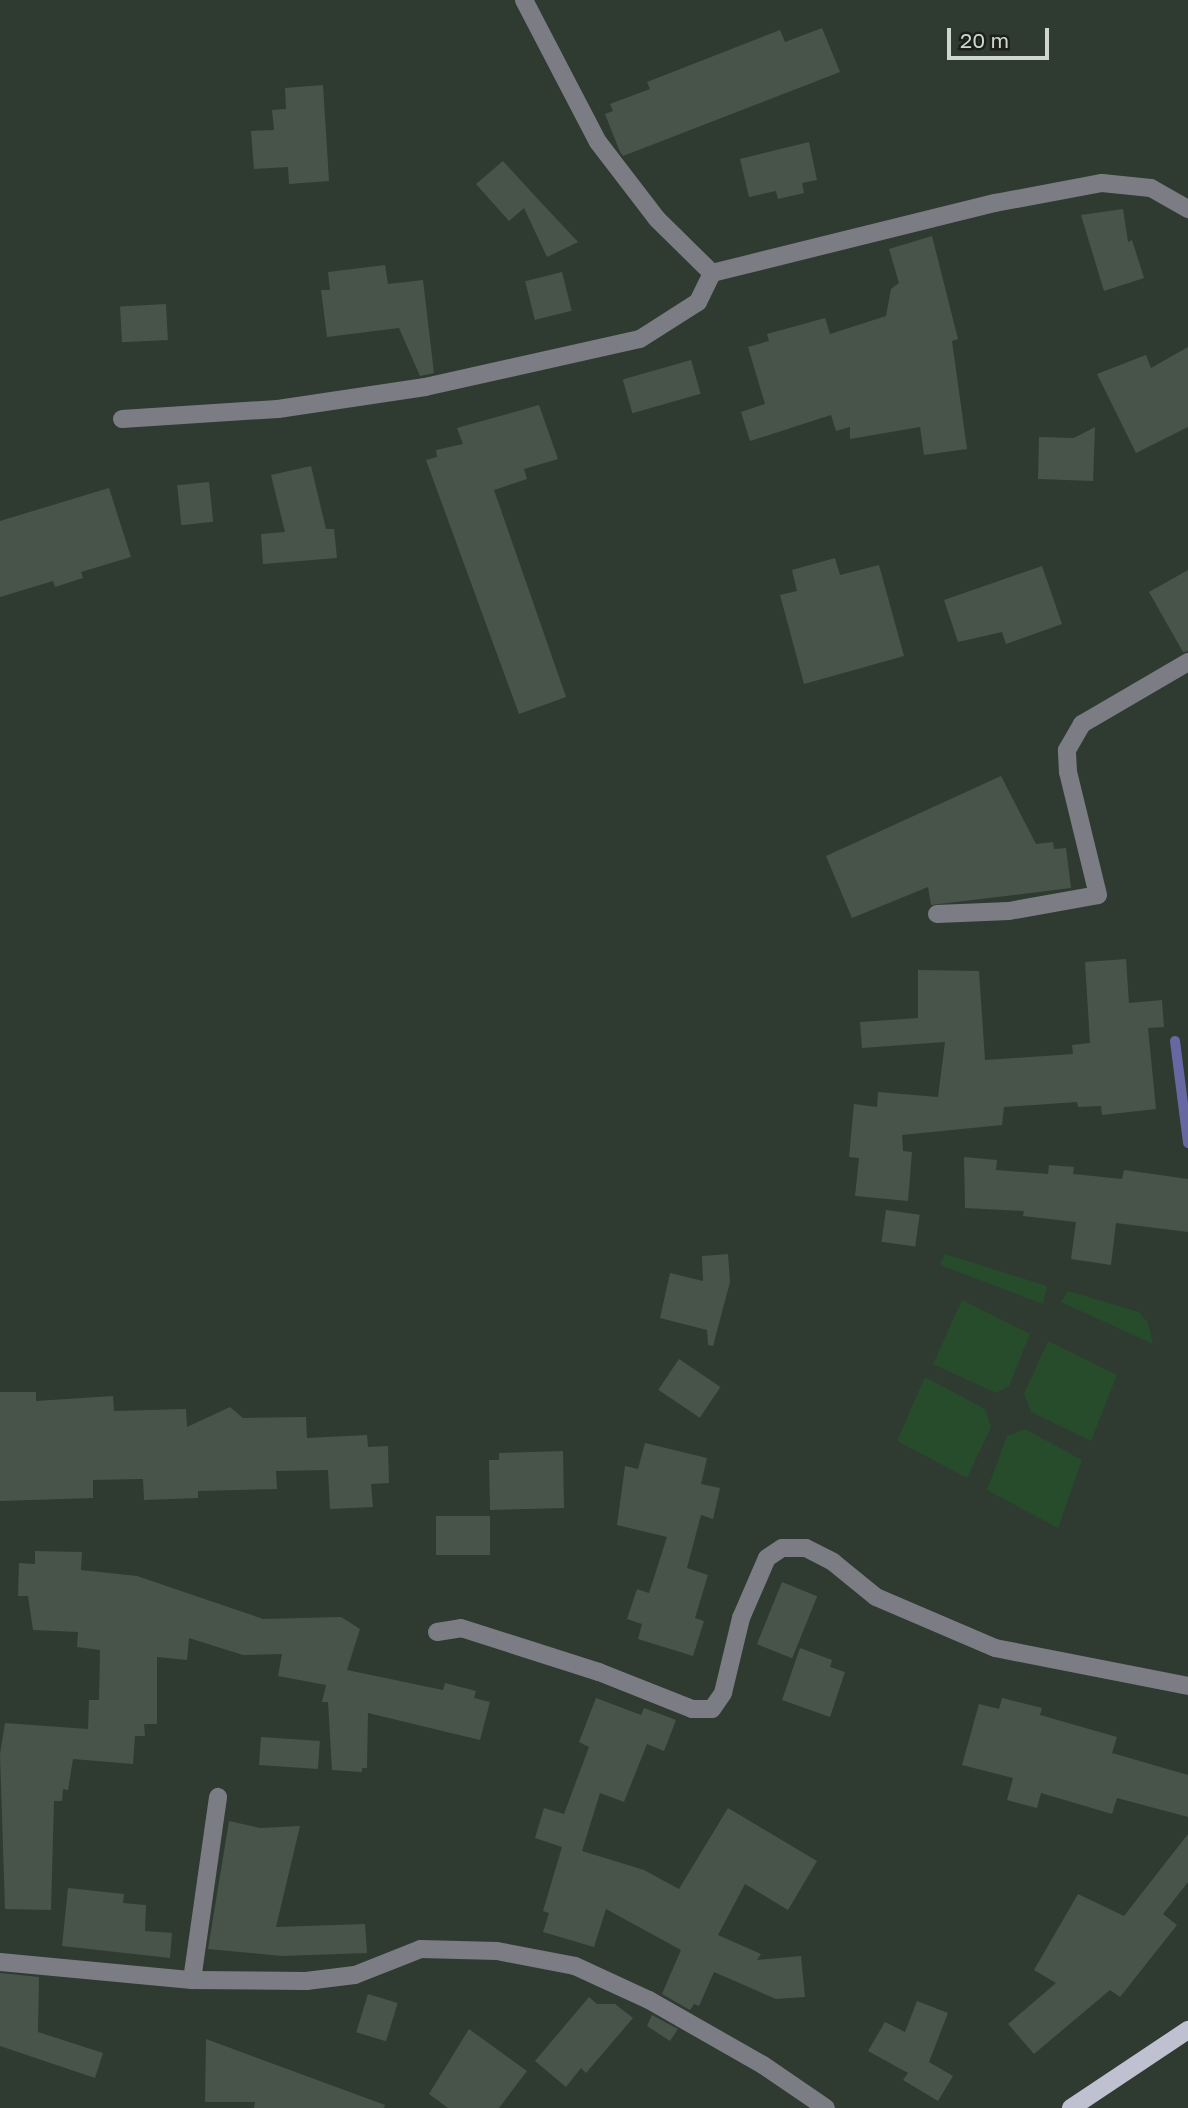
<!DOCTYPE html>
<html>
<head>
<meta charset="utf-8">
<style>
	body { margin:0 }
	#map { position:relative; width:1188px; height:2108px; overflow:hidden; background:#2f3b30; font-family:"Golos Text",sans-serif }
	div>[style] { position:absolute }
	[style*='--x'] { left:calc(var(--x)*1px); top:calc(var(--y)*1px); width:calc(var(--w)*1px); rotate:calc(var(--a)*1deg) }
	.green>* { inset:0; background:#264c2c }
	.stream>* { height:10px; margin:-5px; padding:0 5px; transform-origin:5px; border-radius:5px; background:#6767a1 }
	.building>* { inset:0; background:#485449; transform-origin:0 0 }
	.minor>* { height:18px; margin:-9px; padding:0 9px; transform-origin:9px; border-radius:9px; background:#7c7d84 }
	.major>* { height:18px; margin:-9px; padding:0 9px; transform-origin:9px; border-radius:9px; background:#c0c1d0 }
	span { translate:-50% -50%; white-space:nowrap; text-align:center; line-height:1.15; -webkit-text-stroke:5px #1b201b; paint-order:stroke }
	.scale { position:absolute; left:947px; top:28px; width:102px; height:32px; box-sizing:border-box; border:4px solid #ced6cf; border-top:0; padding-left:9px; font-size:21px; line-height:24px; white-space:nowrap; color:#ced6cf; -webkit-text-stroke:5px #1b201b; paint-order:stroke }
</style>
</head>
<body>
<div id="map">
	<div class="green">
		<div style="clip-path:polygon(945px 1254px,1047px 1286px,1043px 1304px,940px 1265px)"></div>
		<div style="clip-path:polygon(1068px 1291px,1139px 1312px,1148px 1323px,1153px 1344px,1061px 1302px)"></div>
		<div style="clip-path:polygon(962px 1300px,1030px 1334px,1009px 1386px,996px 1393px,933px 1364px)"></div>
		<div style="clip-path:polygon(1048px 1341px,1117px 1375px,1091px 1441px,1031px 1412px,1024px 1394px)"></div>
		<div style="clip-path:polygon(925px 1377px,985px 1409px,991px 1427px,967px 1478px,897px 1441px)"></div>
		<div style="clip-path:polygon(1025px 1429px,1082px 1460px,1058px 1528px,987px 1490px,1007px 1436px)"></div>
	</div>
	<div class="stream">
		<div style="--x:1175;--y:1041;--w:103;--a:82.7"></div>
	</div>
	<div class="building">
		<div style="clip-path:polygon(822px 28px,840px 72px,623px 156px,620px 152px,605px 114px,613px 111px,610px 104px,650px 89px,647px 82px,780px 30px,785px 42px)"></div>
		<div style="clip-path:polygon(323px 85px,329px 181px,289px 184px,288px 167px,254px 169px,251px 131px,274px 130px,272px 110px,286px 109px,285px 88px)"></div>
		<div style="clip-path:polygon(809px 142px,817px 180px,802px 183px,804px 193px,778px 199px,776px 191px,749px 197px,740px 159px)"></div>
		<div style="clip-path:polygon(503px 161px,535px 196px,578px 242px,547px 257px,524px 208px,509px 221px,476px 184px)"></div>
		<div style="clip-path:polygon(1123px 209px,1128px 242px,1132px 240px,1144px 278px,1104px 291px,1081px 215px)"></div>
		<div style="clip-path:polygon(932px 236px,958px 339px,952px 341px,967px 449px,924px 455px,920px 427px,850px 439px,850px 427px,836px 431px,831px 415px,750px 441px,741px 412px,765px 404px,748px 347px,769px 341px,767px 334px,825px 318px,830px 334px,886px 316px,891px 289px,899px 283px,889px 249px)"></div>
		<div style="clip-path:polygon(385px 265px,388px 284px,423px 280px,434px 373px,420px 376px,399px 328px,327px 337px,321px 290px,330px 290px,328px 272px)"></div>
		<div style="left:562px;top:272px;width:40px;height:38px;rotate:76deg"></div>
		<div style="left:166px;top:304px;width:36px;height:46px;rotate:87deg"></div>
		<div style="clip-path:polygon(1188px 347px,1188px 427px,1136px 453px,1097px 374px,1146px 355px,1151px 368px)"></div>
		<div style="left:691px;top:360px;width:35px;height:71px;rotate:74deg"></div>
		<div style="clip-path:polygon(539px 405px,558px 459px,524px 469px,527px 479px,494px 490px,566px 697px,519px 714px,426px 460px,437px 457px,436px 450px,463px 444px,457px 428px)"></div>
		<div style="clip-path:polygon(1095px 427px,1093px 481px,1038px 479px,1039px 437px,1074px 438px)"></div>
		<div style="clip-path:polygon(311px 466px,326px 529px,334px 529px,337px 558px,263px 564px,261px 534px,285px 532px,271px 475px)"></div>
		<div style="left:209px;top:482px;width:40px;height:32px;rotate:84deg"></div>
		<div style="clip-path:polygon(109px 488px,131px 557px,81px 572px,83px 578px,55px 587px,53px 581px,0 597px,0 521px)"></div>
		<div style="clip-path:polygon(835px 558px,840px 575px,879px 565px,904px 656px,804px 684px,780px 595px,797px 591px,792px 570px)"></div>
		<div style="clip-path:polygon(1042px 566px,1062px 624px,1006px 644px,1002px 632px,958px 642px,944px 600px)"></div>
		<div style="clip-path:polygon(1188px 570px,1188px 651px,1183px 652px,1149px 592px)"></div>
		<div style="clip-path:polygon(1001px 776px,1036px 844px,1053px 842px,1054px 849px,1066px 848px,1071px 888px,931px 905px,928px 887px,852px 918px,826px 856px)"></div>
		<div style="clip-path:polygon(1126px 959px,1129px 1003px,1162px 1000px,1164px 1027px,1148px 1028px,1156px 1109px,1102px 1115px,1101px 1106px,1078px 1107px,1077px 1102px,1004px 1107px,1002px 1125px,902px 1135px,903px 1151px,912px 1152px,908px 1201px,855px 1196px,859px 1158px,849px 1157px,854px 1104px,877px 1107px,878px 1092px,938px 1097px,945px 1042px,862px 1048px,860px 1022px,918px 1018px,918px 970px,979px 971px,985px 1060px,1073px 1054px,1072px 1045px,1090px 1043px,1085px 962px)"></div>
		<div style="clip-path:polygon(964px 1157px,997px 1160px,996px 1170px,1048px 1174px,1049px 1165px,1074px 1167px,1073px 1174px,1122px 1179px,1124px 1170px,1188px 1179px,1188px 1232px,1116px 1223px,1111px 1265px,1071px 1259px,1076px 1222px,1023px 1216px,1024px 1211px,965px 1208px)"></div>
		<div style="left:886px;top:1210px;width:34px;height:32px;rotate:8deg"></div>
		<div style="clip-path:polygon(728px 1254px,730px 1282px,713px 1346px,708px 1345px,707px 1330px,660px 1318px,670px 1273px,703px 1281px,702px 1256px)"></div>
		<div style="left:679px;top:1359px;width:50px;height:37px;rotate:34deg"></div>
		<div style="clip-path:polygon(0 1392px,36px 1392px,36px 1401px,113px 1396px,114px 1411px,186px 1409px,187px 1427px,230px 1407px,243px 1418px,306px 1417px,307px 1438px,367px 1435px,368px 1447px,388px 1446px,389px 1483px,371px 1484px,373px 1507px,330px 1509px,328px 1470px,276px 1471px,277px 1489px,198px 1491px,198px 1498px,144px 1500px,143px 1479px,93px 1480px,93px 1498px,0 1501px)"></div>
		<div style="clip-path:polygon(645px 1443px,707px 1458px,701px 1484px,720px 1488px,713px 1519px,701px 1515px,687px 1568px,708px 1575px,695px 1618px,704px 1621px,693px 1656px,638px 1639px,642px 1624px,627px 1619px,637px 1589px,649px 1593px,667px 1537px,617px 1525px,625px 1466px,638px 1469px)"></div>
		<div style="clip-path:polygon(563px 1451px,564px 1508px,490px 1510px,489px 1460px,499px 1460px,499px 1453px)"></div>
		<div style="left:436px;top:1516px;width:54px;height:39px"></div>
		<div style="clip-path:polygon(35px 1551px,82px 1552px,81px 1570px,137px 1576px,263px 1619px,341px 1617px,360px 1629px,347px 1670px,443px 1690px,445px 1683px,476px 1691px,474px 1698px,490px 1702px,480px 1740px,368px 1713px,367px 1768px,362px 1768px,362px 1772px,332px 1770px,328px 1702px,322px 1702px,326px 1685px,278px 1676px,282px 1654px,243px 1655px,189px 1638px,187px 1660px,157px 1657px,157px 1724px,144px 1724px,145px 1736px,135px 1736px,133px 1764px,73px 1759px,68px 1790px,63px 1789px,62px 1801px,54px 1801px,51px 1910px,5px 1909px,0 1754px,5px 1723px,88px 1729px,89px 1700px,99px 1700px,100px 1650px,77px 1647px,78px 1632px,33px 1630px,28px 1596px,18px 1596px,19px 1563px,35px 1564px)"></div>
		<div style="left:782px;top:1582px;width:38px;height:67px;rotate:22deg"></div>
		<div style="clip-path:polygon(800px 1648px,832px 1660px,830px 1667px,845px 1672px,830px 1717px,782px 1700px)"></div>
		<div style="clip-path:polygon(596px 1698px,641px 1715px,644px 1708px,676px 1720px,664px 1751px,647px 1744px,624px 1802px,600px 1793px,582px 1851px,644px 1870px,679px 1889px,728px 1808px,817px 1861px,788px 1910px,745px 1884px,718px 1935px,761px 1954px,757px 1960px,801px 1956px,805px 1997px,776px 1999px,714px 1972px,699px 2006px,694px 2004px,690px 2010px,662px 1994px,681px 1950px,606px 1909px,594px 1947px,543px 1932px,549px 1913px,543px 1911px,562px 1847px,535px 1838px,544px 1808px,564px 1814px,589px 1747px,579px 1742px)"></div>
		<div style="clip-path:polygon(1002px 1698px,1042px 1708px,1040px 1715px,1117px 1737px,1112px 1753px,1188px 1775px,1188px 1817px,1117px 1798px,1112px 1814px,1041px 1793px,1037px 1808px,1007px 1800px,1013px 1778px,962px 1765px,979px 1704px,999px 1709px)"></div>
		<div style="left:261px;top:1737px;width:59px;height:28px;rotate:4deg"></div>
		<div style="clip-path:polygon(229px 1821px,260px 1828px,300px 1826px,276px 1927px,365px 1924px,367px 1953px,282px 1956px,208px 1949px)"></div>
		<div style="clip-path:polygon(1188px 1834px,1188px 1882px,1163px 1914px,1177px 1925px,1120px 1997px,1110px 1990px,1034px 2054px,1008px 2024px,1056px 1983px,1034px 1970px,1078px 1894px,1124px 1916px)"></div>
		<div style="clip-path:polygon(68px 1888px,124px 1894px,123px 1903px,146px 1905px,145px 1931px,172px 1933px,170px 1958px,62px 1946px)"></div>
		<div style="clip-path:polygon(0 1973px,39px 1977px,38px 2032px,103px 2053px,95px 2078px,0 2046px)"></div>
		<div style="left:368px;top:1994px;width:31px;height:40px;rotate:17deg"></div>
		<div style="clip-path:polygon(589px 1997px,597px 2004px,615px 2004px,633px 2018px,586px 2073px,581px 2068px,566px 2087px,535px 2061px)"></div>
		<div style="clip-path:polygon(917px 2001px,948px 2013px,929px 2062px,953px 2076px,938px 2101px,903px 2080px,908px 2073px,868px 2051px,885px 2022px,905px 2032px)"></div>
		<div style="clip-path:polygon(652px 2015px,678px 2029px,670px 2041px,647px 2026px)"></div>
		<div style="clip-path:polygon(469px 2029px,527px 2071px,499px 2108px,448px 2108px,429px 2094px)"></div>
		<div style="clip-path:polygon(206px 2039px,385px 2105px,384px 2108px,254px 2108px,255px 2102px,205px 2102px)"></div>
	</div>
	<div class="minor">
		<div style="--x:524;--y:0;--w:160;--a:62.5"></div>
		<div style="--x:598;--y:142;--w:97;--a:52.5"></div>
		<div style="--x:657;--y:219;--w:77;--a:44.5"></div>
		<div style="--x:122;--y:419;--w:156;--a:-3.7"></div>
		<div style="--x:278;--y:409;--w:149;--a:-8.5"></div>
		<div style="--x:425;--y:387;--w:220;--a:-12.6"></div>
		<div style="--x:640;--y:339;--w:69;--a:-32.5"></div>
		<div style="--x:698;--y:302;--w:32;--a:-64"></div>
		<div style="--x:712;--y:273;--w:292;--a:-13.9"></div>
		<div style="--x:995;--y:203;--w:109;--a:-10.6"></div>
		<div style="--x:1102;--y:183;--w:49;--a:5.8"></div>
		<div style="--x:1151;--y:188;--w:43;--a:29.6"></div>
		<div style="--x:937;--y:914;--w:72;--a:-2.4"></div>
		<div style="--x:1009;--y:911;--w:90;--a:-10.2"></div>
		<div style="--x:1098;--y:895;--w:127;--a:-103.7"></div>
		<div style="--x:1068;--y:772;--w:22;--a:-93"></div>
		<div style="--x:1067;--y:750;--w:30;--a:-60"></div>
		<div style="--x:1082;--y:724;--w:123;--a:-30.3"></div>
		<div style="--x:437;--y:1632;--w:24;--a:-9"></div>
		<div style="--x:461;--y:1628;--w:145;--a:17.7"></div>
		<div style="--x:599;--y:1672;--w:100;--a:21.7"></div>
		<div style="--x:692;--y:1709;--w:20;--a:0"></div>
		<div style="--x:712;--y:1709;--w:19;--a:-55"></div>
		<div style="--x:723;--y:1693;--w:77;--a:-76.5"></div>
		<div style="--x:741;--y:1618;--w:65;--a:-66.6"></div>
		<div style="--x:767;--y:1558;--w:18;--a:-34"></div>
		<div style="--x:782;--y:1548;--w:24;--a:0"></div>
		<div style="--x:806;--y:1548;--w:30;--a:27"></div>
		<div style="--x:833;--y:1562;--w:55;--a:39.1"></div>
		<div style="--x:876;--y:1597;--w:129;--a:23.2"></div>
		<div style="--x:995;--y:1648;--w:197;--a:11.1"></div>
		<div style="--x:0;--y:1962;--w:193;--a:5.4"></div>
		<div style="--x:192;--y:1980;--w:114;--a:0.5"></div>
		<div style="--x:306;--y:1981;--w:49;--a:-7"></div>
		<div style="--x:355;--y:1975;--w:71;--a:-21.5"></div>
		<div style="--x:421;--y:1949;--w:76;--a:1.5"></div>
		<div style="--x:497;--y:1951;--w:79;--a:10.9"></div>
		<div style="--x:575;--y:1966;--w:81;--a:24.7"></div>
		<div style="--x:649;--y:2000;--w:131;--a:29.7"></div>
		<div style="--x:763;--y:2065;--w:76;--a:34.3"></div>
		<div style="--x:192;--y:1980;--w:185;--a:-81.9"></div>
	</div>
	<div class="major">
		<div style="--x:1071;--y:2108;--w:141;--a:-33.7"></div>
	</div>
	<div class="scale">20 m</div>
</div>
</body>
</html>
